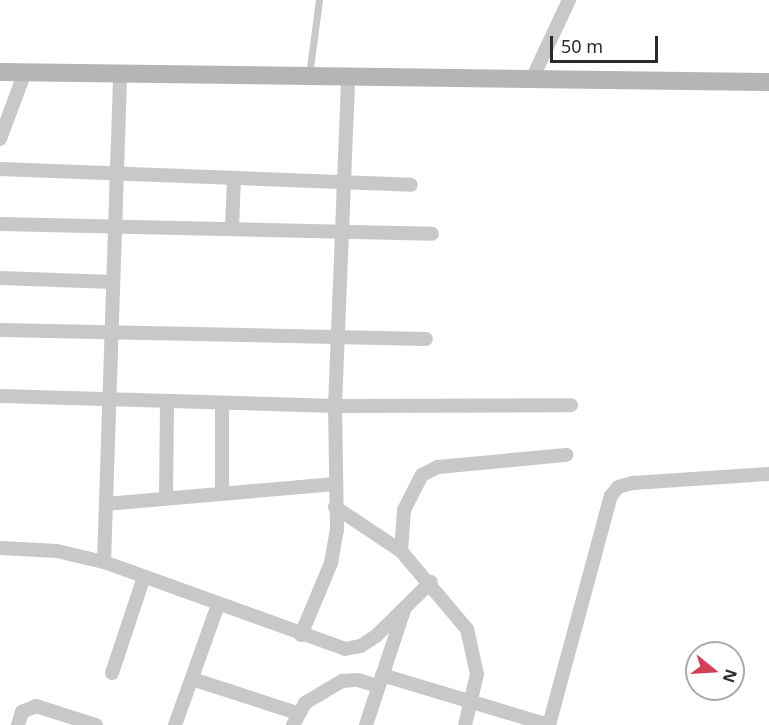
<!DOCTYPE html>
<html>
<head>
<meta charset="utf-8">
<style>
	body { margin:0 }
	#map { position:relative; width:769px; height:725px; overflow:hidden; background:#fff; font-family:"Noto Sans",sans-serif }
	div>[style] { position:absolute }
	[style*='--x'] { left:calc(var(--x)*1px); top:calc(var(--y)*1px); width:calc(var(--w)*1px); rotate:calc(var(--a)*1deg) }
	.service>* { height:7px; margin:-3.5px; padding:0 3.5px; transform-origin:3.5px; border-radius:3.5px; background:#c8c8c8 }
	.minor>* { height:14px; margin:-7px; padding:0 7px; transform-origin:7px; border-radius:7px; background:#c8c8c8 }
	.secondary>* { height:18px; margin:-9px; padding:0 9px; transform-origin:9px; border-radius:9px; background:#b5b5b5 }
	span { translate:-50% -50%; white-space:nowrap; text-align:center; line-height:1.15; -webkit-text-stroke:6px #fff; paint-order:stroke }
	.north { position:absolute; left:685px; top:641px; width:60px; height:60px; box-sizing:border-box; background:#fff; border:2px solid #aaa; border-radius:50%; rotate:108deg; font-size:16px; font-weight:700; line-height:24px; text-align:center; color:#2b2b2b }
	.north::after { content:''; display:block; margin:auto; width:21px; height:27px; background:#d13f56; clip-path:polygon(50% 0,100% 100%,50% 72%,0 100%) }
	.scale { position:absolute; left:550px; top:36px; width:108px; height:27px; box-sizing:border-box; border:3px solid #2b2b2b; border-top:0; padding-left:8px; font-size:18px; line-height:21px; white-space:nowrap; color:#2b2b2b; -webkit-text-stroke:4px #fff; paint-order:stroke }
</style>
</head>
<body>
<div id="map">
	<div class="service">
		<div style="--x:309;--y:75;--w:76;--a:-82.4"></div>
	</div>
	<div class="minor">
		<div style="--x:532;--y:79;--w:87;--a:-64.9"></div>
		<div style="--x:0;--y:139;--w:72;--a:-69.5"></div>
		<div style="--x:0;--y:169;--w:411;--a:2.2"></div>
		<div style="--x:0;--y:224;--w:432;--a:1.3"></div>
		<div style="--x:232;--y:229;--w:51;--a:-87.8"></div>
		<div style="--x:0;--y:278;--w:113;--a:2"></div>
		<div style="--x:0;--y:330;--w:426;--a:1.2"></div>
		<div style="--x:0;--y:396;--w:335;--a:1.7"></div>
		<div style="--x:335;--y:406;--w:236;--a:-0.2"></div>
		<div style="--x:222;--y:403;--w:91;--a:90"></div>
		<div style="--x:166;--y:498;--w:97;--a:-89.4"></div>
		<div style="--x:106;--y:504;--w:230;--a:-5"></div>
		<div style="--x:335;--y:507;--w:79;--a:33.7"></div>
		<div style="--x:401;--y:551;--w:102;--a:49.8"></div>
		<div style="--x:467;--y:629;--w:46;--a:77.5"></div>
		<div style="--x:477;--y:674;--w:52;--a:103.2"></div>
		<div style="--x:0;--y:548;--w:57;--a:3"></div>
		<div style="--x:57;--y:551;--w:48;--a:13.2"></div>
		<div style="--x:104;--y:562;--w:256;--a:19.8"></div>
		<div style="--x:345;--y:649;--w:16;--a:-11"></div>
		<div style="--x:361;--y:646;--w:18;--a:-34"></div>
		<div style="--x:376;--y:636;--w:77;--a:-44.5"></div>
		<div style="--x:401;--y:551;--w:41;--a:-85.8"></div>
		<div style="--x:404;--y:510;--w:39;--a:-63"></div>
		<div style="--x:422;--y:475;--w:18;--a:-27"></div>
		<div style="--x:438;--y:467;--w:129;--a:-5.4"></div>
		<div style="--x:104;--y:562;--w:488;--a:-88.1"></div>
		<div style="--x:301;--y:635;--w:78;--a:-67.4"></div>
		<div style="--x:331;--y:563;--w:34;--a:-80"></div>
		<div style="--x:337;--y:530;--w:124;--a:-90.9"></div>
		<div style="--x:335;--y:406;--w:329;--a:-87.7"></div>
		<div style="--x:112;--y:673;--w:101;--a:-71.6"></div>
		<div style="--x:382;--y:675;--w:174;--a:16.7"></div>
		<div style="--x:549;--y:725;--w:237;--a:-74.9"></div>
		<div style="--x:611;--y:496;--w:11;--a:-52"></div>
		<div style="--x:618;--y:487;--w:16;--a:-15"></div>
		<div style="--x:633;--y:483;--w:136;--a:-3.8"></div>
		<div style="--x:192;--y:679;--w:110;--a:17.9"></div>
		<div style="--x:18;--y:725;--w:14;--a:-73"></div>
		<div style="--x:22;--y:712;--w:15;--a:-23"></div>
		<div style="--x:36;--y:706;--w:63;--a:17.6"></div>
		<div style="--x:175;--y:725;--w:127;--a:-70.3"></div>
		<div style="--x:293;--y:725;--w:25;--a:-61"></div>
		<div style="--x:305;--y:703;--w:43;--a:-30.7"></div>
		<div style="--x:342;--y:681;--w:16;--a:-4"></div>
		<div style="--x:358;--y:680;--w:21;--a:17"></div>
		<div style="--x:366;--y:725;--w:121;--a:-71.7"></div>
	</div>
	<div class="secondary">
		<div style="--x:0;--y:72;--w:769;--a:0.75"></div>
	</div>
	<div class="north">N</div>
	<div class="scale">50 m</div>
</div>
</body>
</html>
